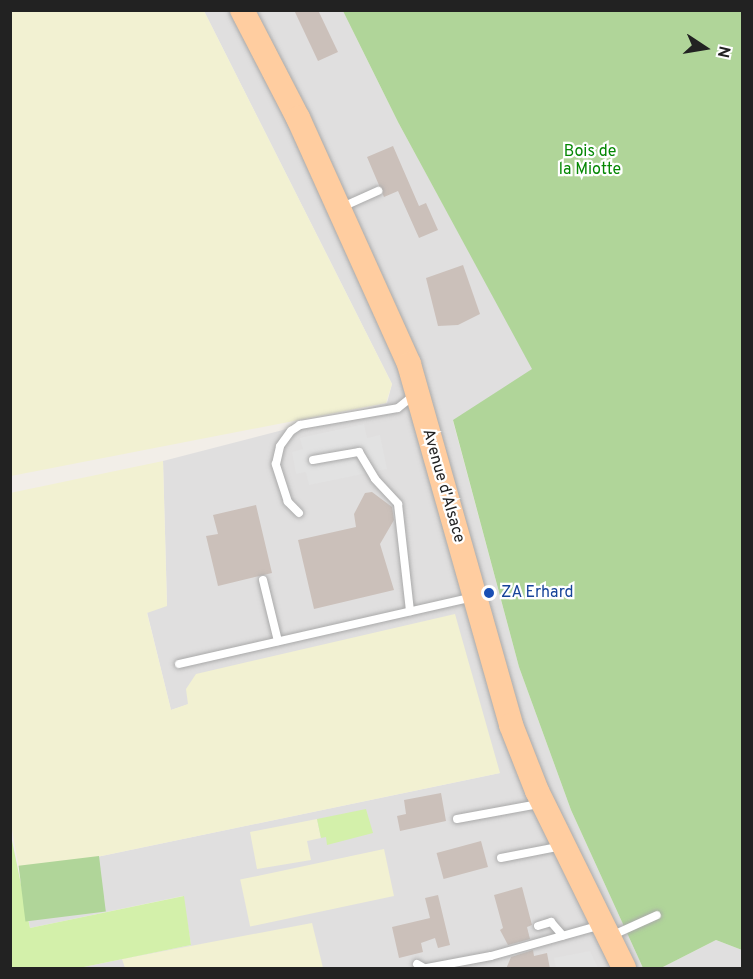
<!DOCTYPE html>
<html>
<head>
<meta charset="utf-8">
<style>
	body { margin:0 }
	#map { position:relative; width:753px; height:979px; overflow:hidden; background:#f2eee8; font-family:Overpass,sans-serif }
	div>[style] { position:absolute }
	[style*='--x'] { left:calc(var(--x)*1px); top:calc(var(--y)*1px); width:calc(var(--w)*1px); rotate:calc(var(--a)*1deg) }
	.residential>* { inset:0; background:#e0dfdf }
	.farmland>* { inset:0; background:#f2f1d2; transform-origin:0 0 }
	.grass>* { inset:0; background:#d3f0aa }
	.forest>* { inset:0; background:#b0d599; transform-origin:0 0 }
	.parking>* { inset:0; background:#e2e2e2 }
	.building>* { inset:0; background:#cbc0ba; transform-origin:0 0 }
	.roads { filter:drop-shadow(0 0 2px #a9a9a9) drop-shadow(0 0 2px #a9a9a9) }
	.lane>* { height:8px; margin:-4px; padding:0 4px; transform-origin:4px; border-radius:4px; background:#fff }
	.primary>* { height:24px; margin:-12px; padding:0 12px; transform-origin:12px; border-radius:12px; background:#ffcda0 }
	.dots>* { width:16px; height:16px; translate:-50% -50%; box-sizing:border-box; border:3px solid #fff; border-radius:50% }
	span { translate:-50% -50%; white-space:nowrap; text-align:center; line-height:1.15; -webkit-text-stroke:4.5px #fff; paint-order:stroke }
	.park-label { font-size:16px; color:#048703 }
	.street-label { font-size:16px; color:#222 }
	.transit-label { font-size:16px; color:#164399 }
	.left { translate:0 -50%; text-align:left }
	.frame { position:absolute; inset:0; border:12px solid #222; pointer-events:none }
	.north { position:absolute; left:675px; top:18px; width:60px; height:60px; -webkit-text-stroke:4px #fff; paint-order:stroke; rotate:102deg; font-size:16px; font-weight:700; line-height:24px; text-align:center; color:#222 }
	.north::after { content:''; display:block; margin:auto; width:21px; height:27px; background:#222; clip-path:polygon(50% 0,100% 100%,50% 72%,0 100%) }
</style>
</head>
<body>
<div id="map">
	<div class="residential">
		<div style="clip-path:polygon(204px 11px,343px 11px,398px 122px,533px 369px,453px 421px,519px 667px,571px 810px,643px 968px,649px 968px,79px 968px,191px 945px,183px 896px,30px 928px,20px 873px,500px 773px,189px 704px,171px 710px,147px 612px,167px 605px,163px 461px,387px 403px,392px 384px)"></div>
		<div style="clip-path:polygon(716px 940px,742px 950px,742px 968px,661px 968px)"></div>
	</div>
	<div class="farmland">
		<div style="clip-path:polygon(11px 10px,204px 11px,392px 384px,386px 403px,11px 476px)"></div>
		<div style="clip-path:polygon(163px 461px,167px 606px,147px 613px,171px 710px,188px 704px,186px 689px,196px 674px,455px 614px,500px 773px,20px 873px,10px 819px,10px 493px)"></div>
		<div style="clip-path:polygon(317px 819px,321px 838px,307px 841px,311px 860px,257px 869px,250px 832px)"></div>
		<div style="left:384px;top:849px;width:48px;height:147px;rotate:78deg"></div>
		<div style="clip-path:polygon(312px 923px,323px 968px,125px 968px,122px 959px)"></div>
	</div>
	<div class="grass">
		<div style="clip-path:polygon(366px 809px,373px 833px,327px 845px,326px 837px,321px 838px,317px 819px)"></div>
		<div style="clip-path:polygon(10px 831px,30px 928px,184px 896px,191px 945px,79px 968px,11px 968px)"></div>
	</div>
	<div class="forest">
		<div style="clip-path:polygon(343px 11px,742px 11px,742px 950px,716px 940px,661px 968px,643px 968px,571px 810px,519px 667px,453px 420px,532px 369px,398px 122px)"></div>
		<div style="left:99px;top:856px;width:56px;height:81px;rotate:83deg"></div>
	</div>
	<div class="parking">
		<div style="clip-path:polygon(364px 424px,367px 438px,380px 435px,387px 469px,309px 485px,306px 472px,296px 474px,292px 452px,303px 449px,300px 438px)"></div>
		<div style="clip-path:polygon(590px 951px,598px 968px,556px 968px,554px 958px)"></div>
	</div>
	<div class="building">
		<div style="clip-path:polygon(294px 10px,318px 10px,338px 52px,318px 61px)"></div>
		<div style="clip-path:polygon(393px 146px,419px 206px,426px 203px,438px 230px,419px 238px,398px 191px,384px 197px,367px 157px)"></div>
		<div style="clip-path:polygon(463px 265px,480px 314px,458px 325px,438px 326px,426px 278px)"></div>
		<div style="clip-path:polygon(372px 492px,392px 507px,394px 520px,380px 544px,394px 590px,314px 609px,298px 540px,356px 527px,354px 514px,365px 493px)"></div>
		<div style="clip-path:polygon(256px 505px,272px 573px,218px 586px,206px 536px,218px 534px,213px 515px)"></div>
		<div style="clip-path:polygon(441px 793px,446px 821px,400px 831px,397px 816px,406px 814px,404px 800px)"></div>
		<div style="left:481px;top:841px;width:27px;height:46px;rotate:75deg"></div>
		<div style="clip-path:polygon(522px 887px,532px 925px,527px 927px,530px 939px,508px 945px,500px 930px,503px 928px,494px 895px)"></div>
		<div style="clip-path:polygon(438px 895px,450px 945px,438px 948px,435px 938px,421px 943px,423px 952px,399px 958px,392px 927px,430px 918px,425px 898px)"></div>
		<div style="clip-path:polygon(533px 950px,534px 956px,547px 953px,550px 969px,506px 969px,511px 957px)"></div>
	</div>
	<div class="roads">
		<div class="lane">
			<div style="--x:340;--y:208;--w:42;--a:-24.1"></div>
			<div style="--x:313;--y:460;--w:47;--a:-9.9"></div>
			<div style="--x:359;--y:452;--w:31;--a:59"></div>
			<div style="--x:375;--y:479;--w:34;--a:47"></div>
			<div style="--x:398;--y:504;--w:108;--a:83.6"></div>
			<div style="--x:299;--y:513;--w:16;--a:-135"></div>
			<div style="--x:288;--y:502;--w:40;--a:-108"></div>
			<div style="--x:276;--y:464;--w:18;--a:-77"></div>
			<div style="--x:280;--y:446;--w:19;--a:-54"></div>
			<div style="--x:291;--y:431;--w:11;--a:-34"></div>
			<div style="--x:300;--y:425;--w:99;--a:-9.8"></div>
			<div style="--x:398;--y:408;--w:21;--a:-39"></div>
			<div style="--x:263;--y:580;--w:63;--a:76.2"></div>
			<div style="--x:179;--y:664;--w:302;--a:-12.8"></div>
			<div style="--x:457;--y:819;--w:83;--a:-10.4"></div>
			<div style="--x:501;--y:858;--w:62;--a:-11.1"></div>
			<div style="--x:538;--y:926;--w:14;--a:-17"></div>
			<div style="--x:551;--y:922;--w:18;--a:49"></div>
			<div style="--x:613;--y:935;--w:48;--a:-24.4"></div>
			<div style="--x:417;--y:964;--w:8;--a:30"></div>
			<div style="--x:427;--y:968;--w:65;--a:-10.6"></div>
			<div style="--x:491;--y:956;--w:114;--a:-15.7"></div>
		</div>
		<div class="primary">
			<div style="--x:242;--y:10;--w:122;--a:62.6"></div>
			<div style="--x:298;--y:118;--w:270;--a:65.7"></div>
			<div style="--x:409;--y:364;--w:375;--a:74.2"></div>
			<div style="--x:511;--y:725;--w:71;--a:68.5"></div>
			<div style="--x:537;--y:791;--w:197;--a:63.8"></div>
		</div>
	</div>
	<div class="dots">
		<div style="left:489px;top:593px;background:#1a4fb4"></div>
	</div>
	<div class="park-label">
		<span style="left:590px;top:161px">Bois de<br>la Miotte</span>
	</div>
	<div class="street-label">
		<span style="left:443px;top:486px;rotate:74deg">Avenue d'Alsace</span>
	</div>
	<div class="transit-label">
		<span class="left" style="left:501px;top:593px">ZA Erhard</span>
	</div>
	<div class="frame"></div>
	<div class="north">N</div>
</div>
</body>
</html>
